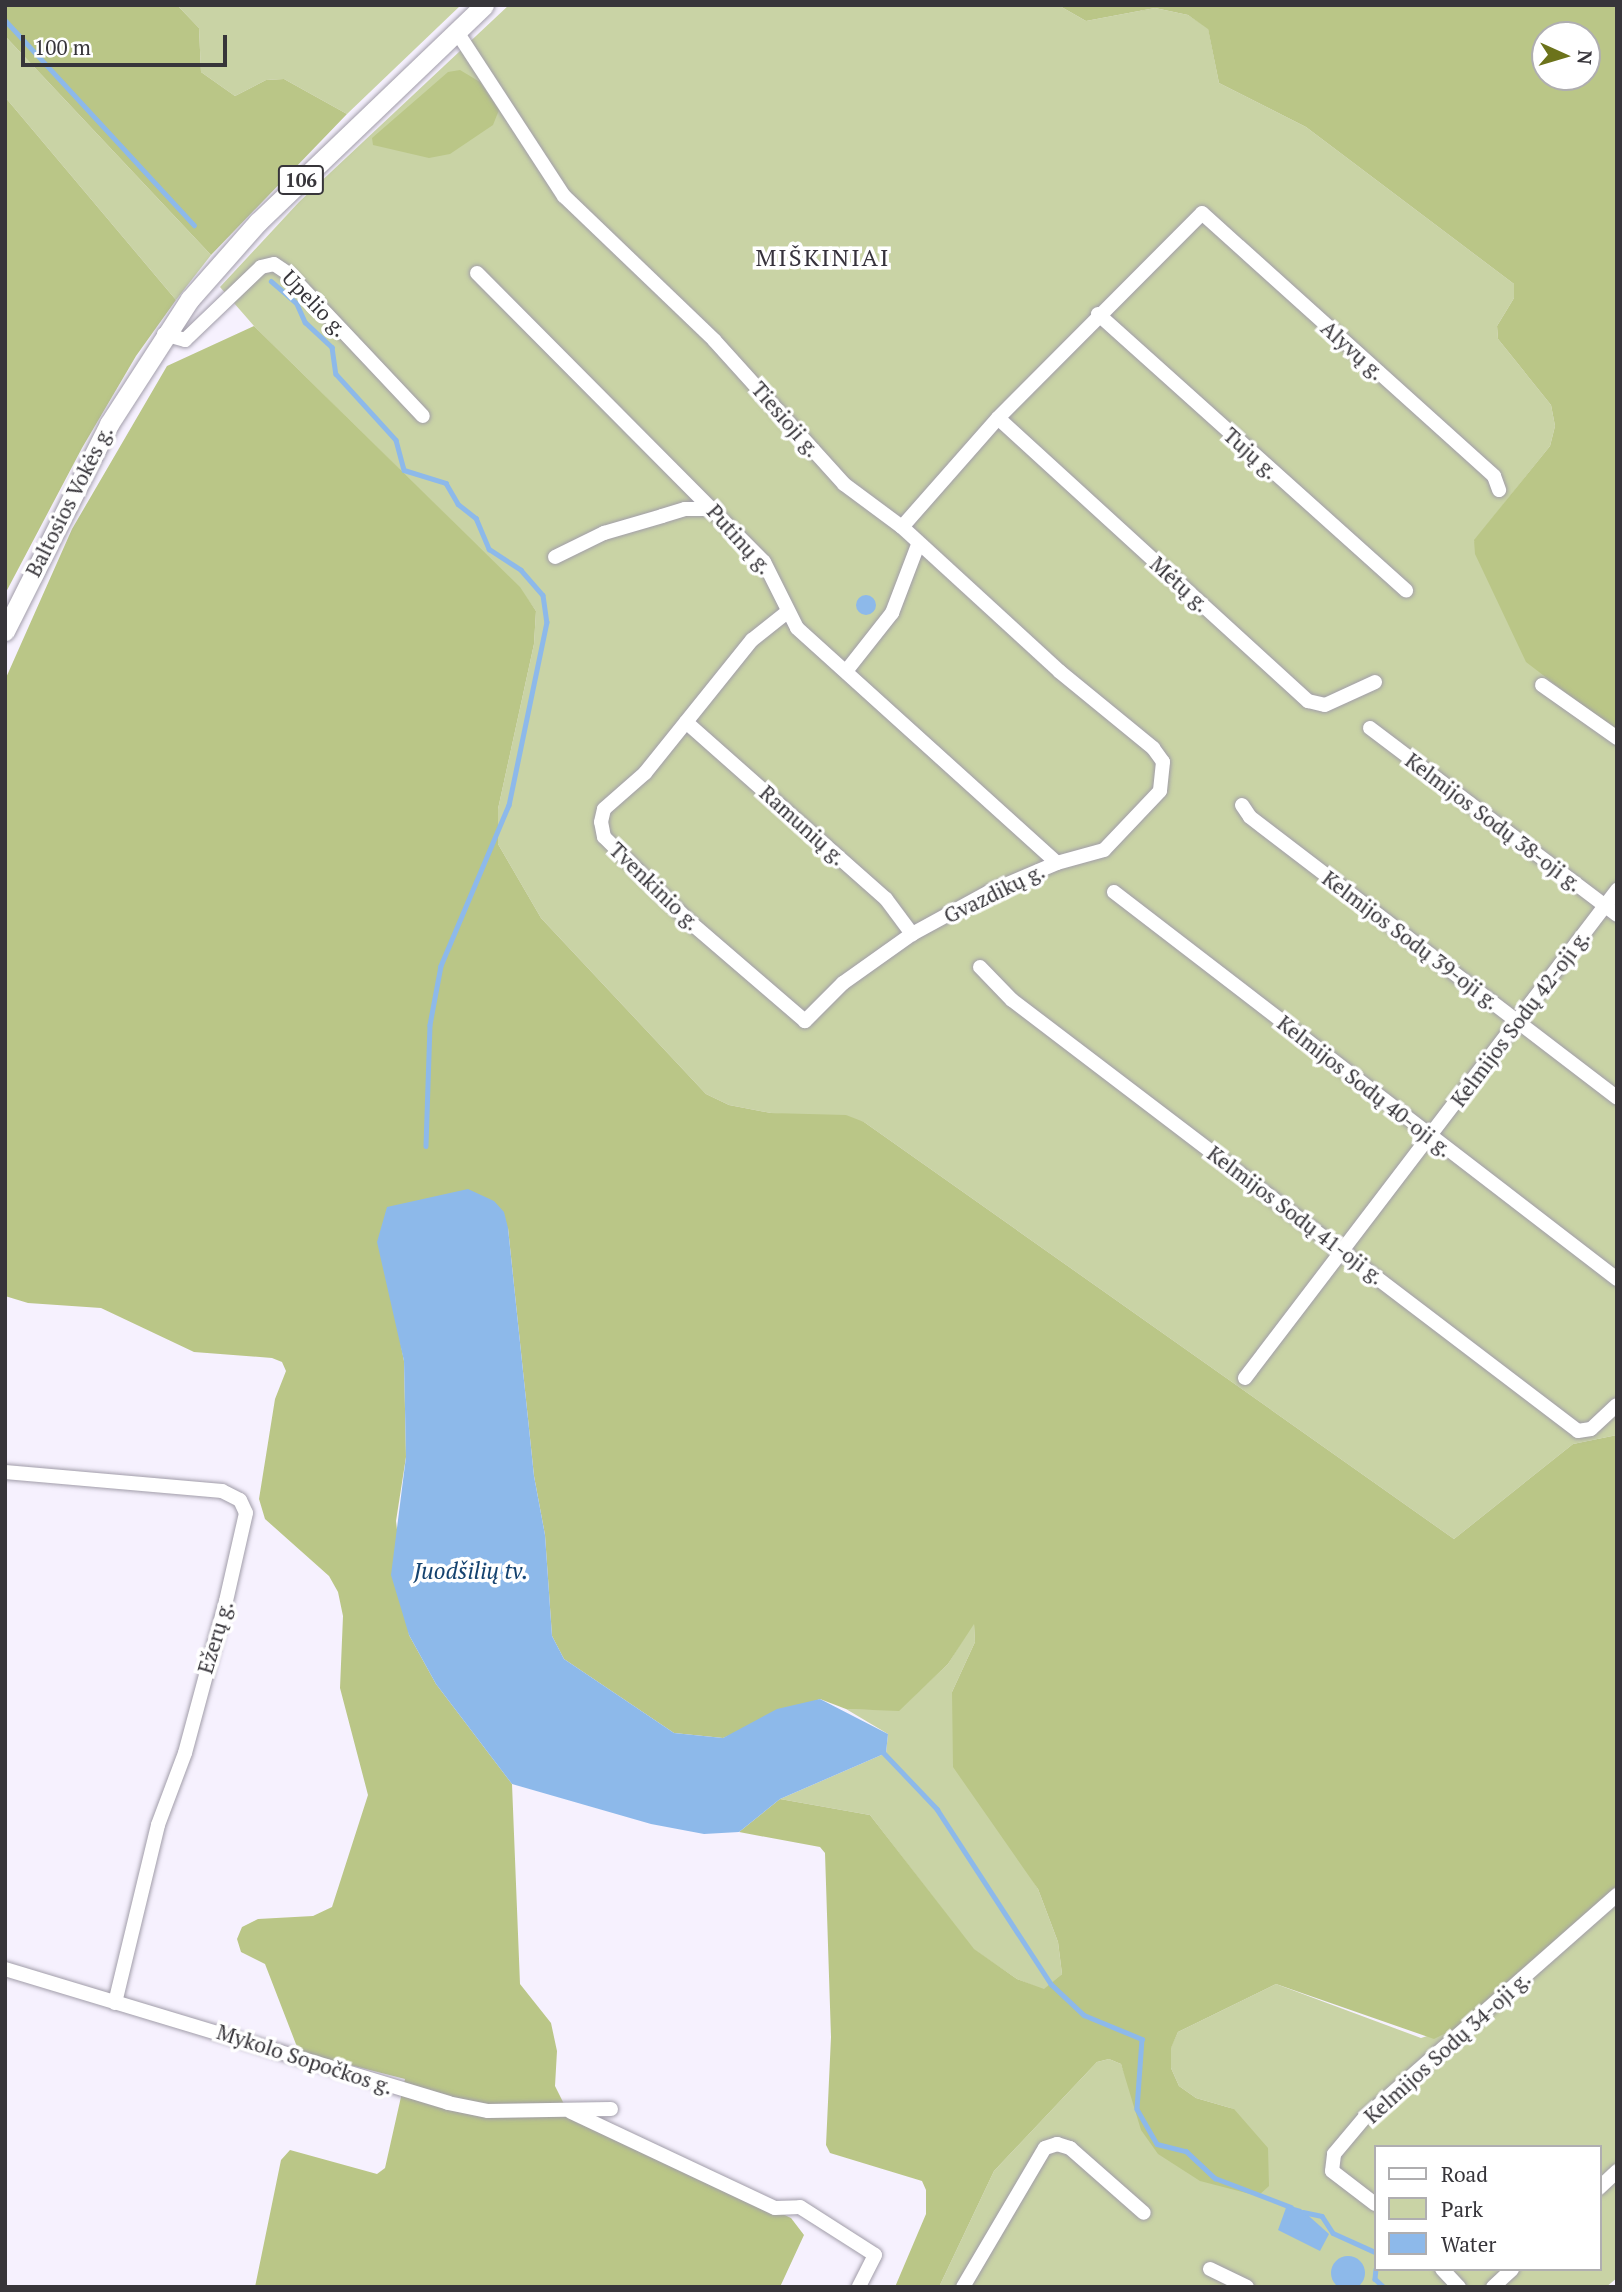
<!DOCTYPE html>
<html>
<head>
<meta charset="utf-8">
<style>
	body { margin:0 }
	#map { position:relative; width:1622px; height:2292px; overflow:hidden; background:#f6f1fe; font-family:"PT Serif",serif }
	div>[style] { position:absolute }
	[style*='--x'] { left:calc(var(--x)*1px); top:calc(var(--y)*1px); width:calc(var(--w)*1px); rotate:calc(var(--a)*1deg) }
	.green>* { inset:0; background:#c9d3a5 }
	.forest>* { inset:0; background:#bac687 }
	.water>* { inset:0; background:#8db9ea }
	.round { border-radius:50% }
	.stream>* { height:4.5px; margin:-2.25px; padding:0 2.25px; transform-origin:2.25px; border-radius:2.25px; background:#8db9ea }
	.roads { filter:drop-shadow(0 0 2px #a19da9) drop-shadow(0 0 2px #a19da9) }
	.minor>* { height:14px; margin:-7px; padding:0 7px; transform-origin:7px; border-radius:7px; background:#fff }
	.major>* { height:19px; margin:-9.5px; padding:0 9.5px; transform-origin:9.5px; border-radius:9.5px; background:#fff }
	span { translate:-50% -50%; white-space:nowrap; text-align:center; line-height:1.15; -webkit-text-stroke:7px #fff; paint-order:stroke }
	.shield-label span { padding:2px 5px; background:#fff; border:2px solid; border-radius:5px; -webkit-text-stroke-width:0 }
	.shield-label { font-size:19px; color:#37353a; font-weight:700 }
	.street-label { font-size:21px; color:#37353a }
	.water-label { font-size:23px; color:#14426f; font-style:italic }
	.quarter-label { font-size:24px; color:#36323c; letter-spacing:2px }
	.frame { position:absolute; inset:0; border:7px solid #37353a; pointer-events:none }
	.legend { position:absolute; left:1374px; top:2145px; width:228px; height:126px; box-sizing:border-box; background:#fff; border:2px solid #afaeb0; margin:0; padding:9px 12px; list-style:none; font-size:21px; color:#37353a }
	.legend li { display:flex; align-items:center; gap:14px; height:35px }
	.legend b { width:35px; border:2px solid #afaeb0 }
	.north { position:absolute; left:1531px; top:21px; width:70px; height:70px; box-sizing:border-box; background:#fff; border:2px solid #afaeb0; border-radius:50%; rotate:94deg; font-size:19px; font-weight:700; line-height:28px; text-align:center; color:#37353a }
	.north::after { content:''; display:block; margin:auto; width:24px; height:32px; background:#6c731b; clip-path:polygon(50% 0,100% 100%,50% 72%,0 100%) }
	.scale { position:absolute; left:21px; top:35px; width:206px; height:32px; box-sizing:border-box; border:4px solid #37353a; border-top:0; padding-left:9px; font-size:21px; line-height:24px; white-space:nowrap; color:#37353a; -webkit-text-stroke:5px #fff; paint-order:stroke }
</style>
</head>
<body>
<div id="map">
	<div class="green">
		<div style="clip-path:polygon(177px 5px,461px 5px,347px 114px,284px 79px,266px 80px,235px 96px,201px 72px,199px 28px)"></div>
		<div style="clip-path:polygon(509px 5px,1058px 5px,1086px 21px,1155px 8px,1188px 15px,1208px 28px,1219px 83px,1306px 127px,1514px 284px,1514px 298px,1497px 326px,1498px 339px,1551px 405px,1555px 426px,1550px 446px,1474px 541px,1617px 732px,1617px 1435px,1573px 1444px,1454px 1539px,864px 1122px,771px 1113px,729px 1105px,706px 1094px,541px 918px,498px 844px,498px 809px,534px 644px,536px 611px,519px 587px,254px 326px,220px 287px,299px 202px)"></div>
		<div style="clip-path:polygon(5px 36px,211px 255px,176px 300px,5px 97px)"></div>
		<div style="clip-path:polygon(974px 1622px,975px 1642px,952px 1692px,1012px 1846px,1038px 1889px,1058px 1942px,1062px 1974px,1044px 1990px,1017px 1979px,973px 1949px,870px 1815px,780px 1799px,886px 1753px,888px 1734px,846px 1709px,899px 1710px,948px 1664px)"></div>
		<div style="clip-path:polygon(evenodd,1617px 1888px,1617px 2278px,1606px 2287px,939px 2287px,994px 2171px,1097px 2062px,1109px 2059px,1121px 2064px,1132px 2094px,1234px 2109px,1196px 2098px,1179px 2086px,1171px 2068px,1171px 2047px,1178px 2032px,1276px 1984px,1421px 2038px,1462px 2025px,1617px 1888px,1375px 2147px,1599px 2147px,1599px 2269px,1375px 2269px,1375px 2147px)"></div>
	</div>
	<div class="forest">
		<div style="clip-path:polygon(5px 5px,177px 5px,199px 28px,201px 72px,235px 96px,266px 80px,284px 79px,347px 114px,211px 255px,5px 36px)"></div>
		<div style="clip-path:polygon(evenodd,1058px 5px,1617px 5px,1617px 732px,1526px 662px,1475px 554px,1474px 540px,1550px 446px,1555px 426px,1551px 405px,1498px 339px,1497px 326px,1514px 298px,1514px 284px,1306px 127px,1219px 83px,1208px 29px,1188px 15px,1155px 8px,1086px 21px,1058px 5px,1545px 35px,1587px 35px,1587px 77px,1545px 77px,1545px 35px)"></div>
		<div style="clip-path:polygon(460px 70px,480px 82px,499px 110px,493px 125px,450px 154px,429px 158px,373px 145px,372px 138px,448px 72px)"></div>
		<div style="clip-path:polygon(5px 97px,176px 300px,136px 356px,82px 448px,5px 594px)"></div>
		<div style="clip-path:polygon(254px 326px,520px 587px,536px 611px,534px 644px,498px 809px,498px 844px,541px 918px,706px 1094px,729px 1105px,771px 1113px,846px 1115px,864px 1122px,1454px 1539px,1573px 1444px,1617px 1435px,1617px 1888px,1462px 2025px,1434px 2039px,1276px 1984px,1178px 2032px,1171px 2048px,1171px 2068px,1179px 2086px,1196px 2098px,1234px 2109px,1268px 2148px,1269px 2186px,1258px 2196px,1200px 2181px,1158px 2154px,1141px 2130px,1121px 2064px,1109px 2059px,1097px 2062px,994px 2171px,939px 2287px,895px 2287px,926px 2214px,926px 2190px,922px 2181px,830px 2153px,826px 2145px,831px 2037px,825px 1853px,820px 1847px,739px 1832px,780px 1799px,870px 1815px,974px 1949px,1017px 1979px,1044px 1989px,1062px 1974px,1058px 1942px,1038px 1889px,953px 1767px,952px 1692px,975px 1642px,974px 1624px,948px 1664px,899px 1711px,846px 1709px,820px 1699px,723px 1738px,674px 1733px,564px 1659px,552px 1636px,545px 1535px,534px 1476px,508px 1228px,393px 1303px,404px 1361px,406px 1457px,396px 1521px,409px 1635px,436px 1684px,512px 1784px,520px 1984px,551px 2023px,557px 2051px,555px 2086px,567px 2110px,577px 2119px,791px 2218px,804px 2235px,780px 2287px,255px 2287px,281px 2160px,290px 2150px,377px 2174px,385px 2168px,405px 2079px,299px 2052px,265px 1964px,241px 1952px,237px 1939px,242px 1927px,258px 1919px,313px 1916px,332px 1907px,368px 1795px,340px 1688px,343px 1616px,338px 1592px,329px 1576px,265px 1519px,259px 1499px,275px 1399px,286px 1371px,282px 1362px,272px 1358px,194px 1352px,101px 1308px,28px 1303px,5px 1296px,5px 680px,72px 529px,167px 366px)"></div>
	</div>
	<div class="water">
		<div class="round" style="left:856px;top:595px;width:20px;height:20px"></div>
		<div style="clip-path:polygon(468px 1189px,494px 1201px,504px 1212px,508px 1228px,534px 1476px,545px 1535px,552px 1636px,564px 1659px,674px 1733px,723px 1738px,777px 1709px,820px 1699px,888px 1734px,886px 1753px,780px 1799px,739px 1832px,704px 1834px,651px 1824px,512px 1784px,436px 1684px,409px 1635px,391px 1575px,406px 1457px,404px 1361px,377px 1242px,387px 1207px)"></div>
		<div style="clip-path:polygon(1287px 2205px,1301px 2209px,1329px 2234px,1320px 2251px,1278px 2230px)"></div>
		<div class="round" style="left:1331px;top:2256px;width:34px;height:34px"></div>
	</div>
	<div class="stream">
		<div style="--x:5;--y:20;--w:279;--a:47.3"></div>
		<div style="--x:271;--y:281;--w:35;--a:41"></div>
		<div style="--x:297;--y:304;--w:20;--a:66"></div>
		<div style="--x:305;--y:322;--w:37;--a:43"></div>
		<div style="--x:332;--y:347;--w:27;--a:82"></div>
		<div style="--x:336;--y:374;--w:89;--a:47.7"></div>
		<div style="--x:396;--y:440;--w:31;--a:75"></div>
		<div style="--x:404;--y:470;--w:44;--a:17.2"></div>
		<div style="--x:446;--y:483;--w:24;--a:60"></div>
		<div style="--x:458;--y:504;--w:23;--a:38"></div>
		<div style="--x:476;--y:518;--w:34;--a:67"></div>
		<div style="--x:489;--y:549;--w:38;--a:33"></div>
		<div style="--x:521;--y:570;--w:33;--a:49"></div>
		<div style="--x:543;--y:595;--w:27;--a:82"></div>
		<div style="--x:547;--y:622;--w:187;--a:101.7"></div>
		<div style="--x:509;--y:805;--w:175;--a:112.9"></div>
		<div style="--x:441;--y:966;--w:60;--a:100.6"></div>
		<div style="--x:430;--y:1025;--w:121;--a:91.9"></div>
		<div style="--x:883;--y:1752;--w:79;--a:46.5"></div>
		<div style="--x:937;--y:1809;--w:209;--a:56.9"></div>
		<div style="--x:1051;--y:1984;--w:45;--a:43.2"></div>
		<div style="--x:1084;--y:2015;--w:63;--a:22.5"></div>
		<div style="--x:1142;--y:2039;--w:70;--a:94.1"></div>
		<div style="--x:1137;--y:2109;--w:40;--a:60.3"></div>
		<div style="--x:1157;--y:2144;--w:30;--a:14"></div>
		<div style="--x:1186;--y:2151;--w:40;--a:43"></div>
		<div style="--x:1215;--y:2178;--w:81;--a:20.9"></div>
		<div style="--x:1303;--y:2212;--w:19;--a:12"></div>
		<div style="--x:1322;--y:2216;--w:20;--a:57"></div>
		<div style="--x:1333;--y:2233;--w:46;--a:24.3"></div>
		<div style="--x:1376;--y:2269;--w:10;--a:96"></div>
		<div style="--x:1375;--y:2279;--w:12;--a:42"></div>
	</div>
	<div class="roads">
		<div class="minor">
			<div style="--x:457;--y:32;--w:196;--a:56.9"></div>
			<div style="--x:564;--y:196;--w:208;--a:43.8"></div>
			<div style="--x:714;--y:340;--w:194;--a:47.9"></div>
			<div style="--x:844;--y:484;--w:72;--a:36.6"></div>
			<div style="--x:902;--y:527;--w:213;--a:42.5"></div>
			<div style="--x:1059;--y:671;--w:122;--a:39.3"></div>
			<div style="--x:1153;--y:748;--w:17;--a:54"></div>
			<div style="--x:1163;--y:762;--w:29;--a:96"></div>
			<div style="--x:1160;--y:791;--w:81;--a:133.5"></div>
			<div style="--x:1104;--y:850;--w:49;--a:164.5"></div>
			<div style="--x:1057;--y:863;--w:72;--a:157"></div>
			<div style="--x:991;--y:891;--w:90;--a:151.4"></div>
			<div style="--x:912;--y:934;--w:85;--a:144.6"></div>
			<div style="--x:843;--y:983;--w:54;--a:135"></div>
			<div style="--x:805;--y:1021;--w:152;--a:-139.3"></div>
			<div style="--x:690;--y:922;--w:121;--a:-135.3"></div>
			<div style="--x:604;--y:837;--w:15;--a:-101"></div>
			<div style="--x:601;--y:822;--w:13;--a:-77"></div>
			<div style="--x:604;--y:809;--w:55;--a:-41.3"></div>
			<div style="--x:645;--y:773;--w:171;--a:-51.2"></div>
			<div style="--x:752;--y:640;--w:43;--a:-38.5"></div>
			<div style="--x:477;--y:273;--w:407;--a:45.2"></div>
			<div style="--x:764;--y:562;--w:74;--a:63.4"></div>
			<div style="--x:797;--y:628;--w:350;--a:42.1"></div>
			<div style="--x:1098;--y:314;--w:414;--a:41.9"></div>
			<div style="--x:164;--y:334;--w:22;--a:16"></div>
			<div style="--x:185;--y:340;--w:105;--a:-43.8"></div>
			<div style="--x:261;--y:267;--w:13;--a:-13"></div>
			<div style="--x:274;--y:264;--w:18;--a:34"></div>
			<div style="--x:289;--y:274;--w:195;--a:46.7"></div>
			<div style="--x:998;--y:418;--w:420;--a:42.4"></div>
			<div style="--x:1308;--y:701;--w:17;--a:13"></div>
			<div style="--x:1325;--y:705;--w:55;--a:-24.7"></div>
			<div style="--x:902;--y:527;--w:145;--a:-48.6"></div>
			<div style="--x:998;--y:418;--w:289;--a:-45.1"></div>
			<div style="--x:1202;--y:213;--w:393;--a:42"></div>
			<div style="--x:1494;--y:476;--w:15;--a:70"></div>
			<div style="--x:555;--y:557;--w:55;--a:-26.1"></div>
			<div style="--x:604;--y:533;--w:60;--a:-16.3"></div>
			<div style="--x:662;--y:516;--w:24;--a:-17"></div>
			<div style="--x:685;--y:509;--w:30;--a:0"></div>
			<div style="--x:847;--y:670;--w:73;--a:-51.7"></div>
			<div style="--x:892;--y:613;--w:73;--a:-69.1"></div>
			<div style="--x:1542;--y:685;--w:92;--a:35.2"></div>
			<div style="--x:686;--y:722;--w:267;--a:41.5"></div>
			<div style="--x:886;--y:899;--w:44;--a:53.4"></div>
			<div style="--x:1370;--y:728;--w:310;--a:37.1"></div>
			<div style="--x:1242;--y:805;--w:14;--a:56"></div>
			<div style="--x:1250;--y:817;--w:462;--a:37.4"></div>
			<div style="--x:1114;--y:892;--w:635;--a:37.57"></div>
			<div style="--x:980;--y:967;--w:46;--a:45.9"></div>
			<div style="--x:1012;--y:1000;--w:711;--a:37.29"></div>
			<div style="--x:1578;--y:1431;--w:13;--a:-9"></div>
			<div style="--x:1591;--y:1429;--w:35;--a:-43"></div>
			<div style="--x:1245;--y:1378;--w:614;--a:-52.68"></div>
			<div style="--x:5;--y:1472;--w:218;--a:5"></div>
			<div style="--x:222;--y:1491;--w:20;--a:27"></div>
			<div style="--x:240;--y:1500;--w:14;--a:65"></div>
			<div style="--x:246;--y:1513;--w:90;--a:102.8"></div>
			<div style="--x:226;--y:1601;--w:157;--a:105.1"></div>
			<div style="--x:185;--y:1753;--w:77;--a:110.6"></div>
			<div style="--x:158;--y:1825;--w:183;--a:103.6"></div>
			<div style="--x:5;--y:1969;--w:463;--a:16.8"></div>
			<div style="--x:448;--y:2103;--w:41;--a:11.3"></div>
			<div style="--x:488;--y:2111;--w:123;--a:-0.9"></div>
			<div style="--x:571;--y:2112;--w:225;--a:25.2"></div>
			<div style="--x:775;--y:2208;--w:25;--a:-2"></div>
			<div style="--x:800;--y:2207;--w:89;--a:32.6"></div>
			<div style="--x:875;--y:2255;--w:36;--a:117"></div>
			<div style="--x:1599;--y:2188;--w:25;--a:-43"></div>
			<div style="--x:1375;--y:2204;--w:54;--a:-142.5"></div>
			<div style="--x:1332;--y:2171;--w:17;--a:-83"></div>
			<div style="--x:1334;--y:2154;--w:48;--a:-50"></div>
			<div style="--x:1365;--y:2117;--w:336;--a:-41.4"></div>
			<div style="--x:1210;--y:2269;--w:41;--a:25.9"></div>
			<div style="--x:1442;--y:2269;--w:25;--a:47"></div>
			<div style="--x:963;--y:2287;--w:161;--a:-59.5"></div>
			<div style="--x:1045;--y:2148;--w:13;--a:-18"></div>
			<div style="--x:1057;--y:2144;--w:14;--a:17"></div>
			<div style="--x:1070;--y:2148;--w:98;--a:41.3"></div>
			<div style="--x:1493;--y:2287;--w:26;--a:-43"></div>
		</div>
		<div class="major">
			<div style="--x:5;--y:631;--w:232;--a:-63.3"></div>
			<div style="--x:109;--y:424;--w:149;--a:-57.1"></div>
			<div style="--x:190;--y:299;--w:103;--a:-48.6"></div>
			<div style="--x:258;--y:222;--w:313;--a:-43.8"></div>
		</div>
	</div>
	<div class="shield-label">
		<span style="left:301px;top:180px">106</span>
	</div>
	<div class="street-label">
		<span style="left:315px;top:303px;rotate:46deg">Upelio g.</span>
		<span style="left:1353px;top:350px;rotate:42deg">Alyvų g.</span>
		<span style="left:786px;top:419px;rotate:49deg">Tiesioji g.</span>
		<span style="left:1251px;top:453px;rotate:42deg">Tujų g.</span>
		<span style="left:69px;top:501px;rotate:-63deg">Baltosios Vokės g.</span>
		<span style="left:740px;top:539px;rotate:48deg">Putinų g.</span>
		<span style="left:1180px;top:584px;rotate:42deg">Mėtų g.</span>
		<span style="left:1494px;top:822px;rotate:37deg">Kelmijos Sodų 38-oji g.</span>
		<span style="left:803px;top:825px;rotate:42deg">Ramunių g.</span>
		<span style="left:655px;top:886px;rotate:44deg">Tvenkinio g.</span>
		<span style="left:994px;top:893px;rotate:-26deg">Gvazdikų g.</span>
		<span style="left:1411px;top:940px;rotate:37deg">Kelmijos Sodų 39-oji g.</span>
		<span style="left:1520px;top:1018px;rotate:-53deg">Kelmijos Sodų 42-oji g.</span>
		<span style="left:1365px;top:1086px;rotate:38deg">Kelmijos Sodų 40-oji g.</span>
		<span style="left:1296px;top:1215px;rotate:37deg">Kelmijos Sodų 41-oji g.</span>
		<span style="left:215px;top:1637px;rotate:-73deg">Ežerų g.</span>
		<span style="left:1447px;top:2047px;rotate:-42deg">Kelmijos Sodų 34-oji g.</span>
		<span style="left:305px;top:2059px;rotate:18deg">Mykolo Sopočkos g.</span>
	</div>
	<div class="water-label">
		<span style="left:471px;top:1571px">Juodšilių tv.</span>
	</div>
	<div class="quarter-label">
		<span style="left:823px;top:258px">MIŠKINIAI</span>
	</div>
	<div class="frame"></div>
	<ul class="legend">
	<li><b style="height:9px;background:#fff"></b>Road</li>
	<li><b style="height:19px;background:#c9d3a5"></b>Park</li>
	<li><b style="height:19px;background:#8db9ea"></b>Water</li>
	</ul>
	<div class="north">N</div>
	<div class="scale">100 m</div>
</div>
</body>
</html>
